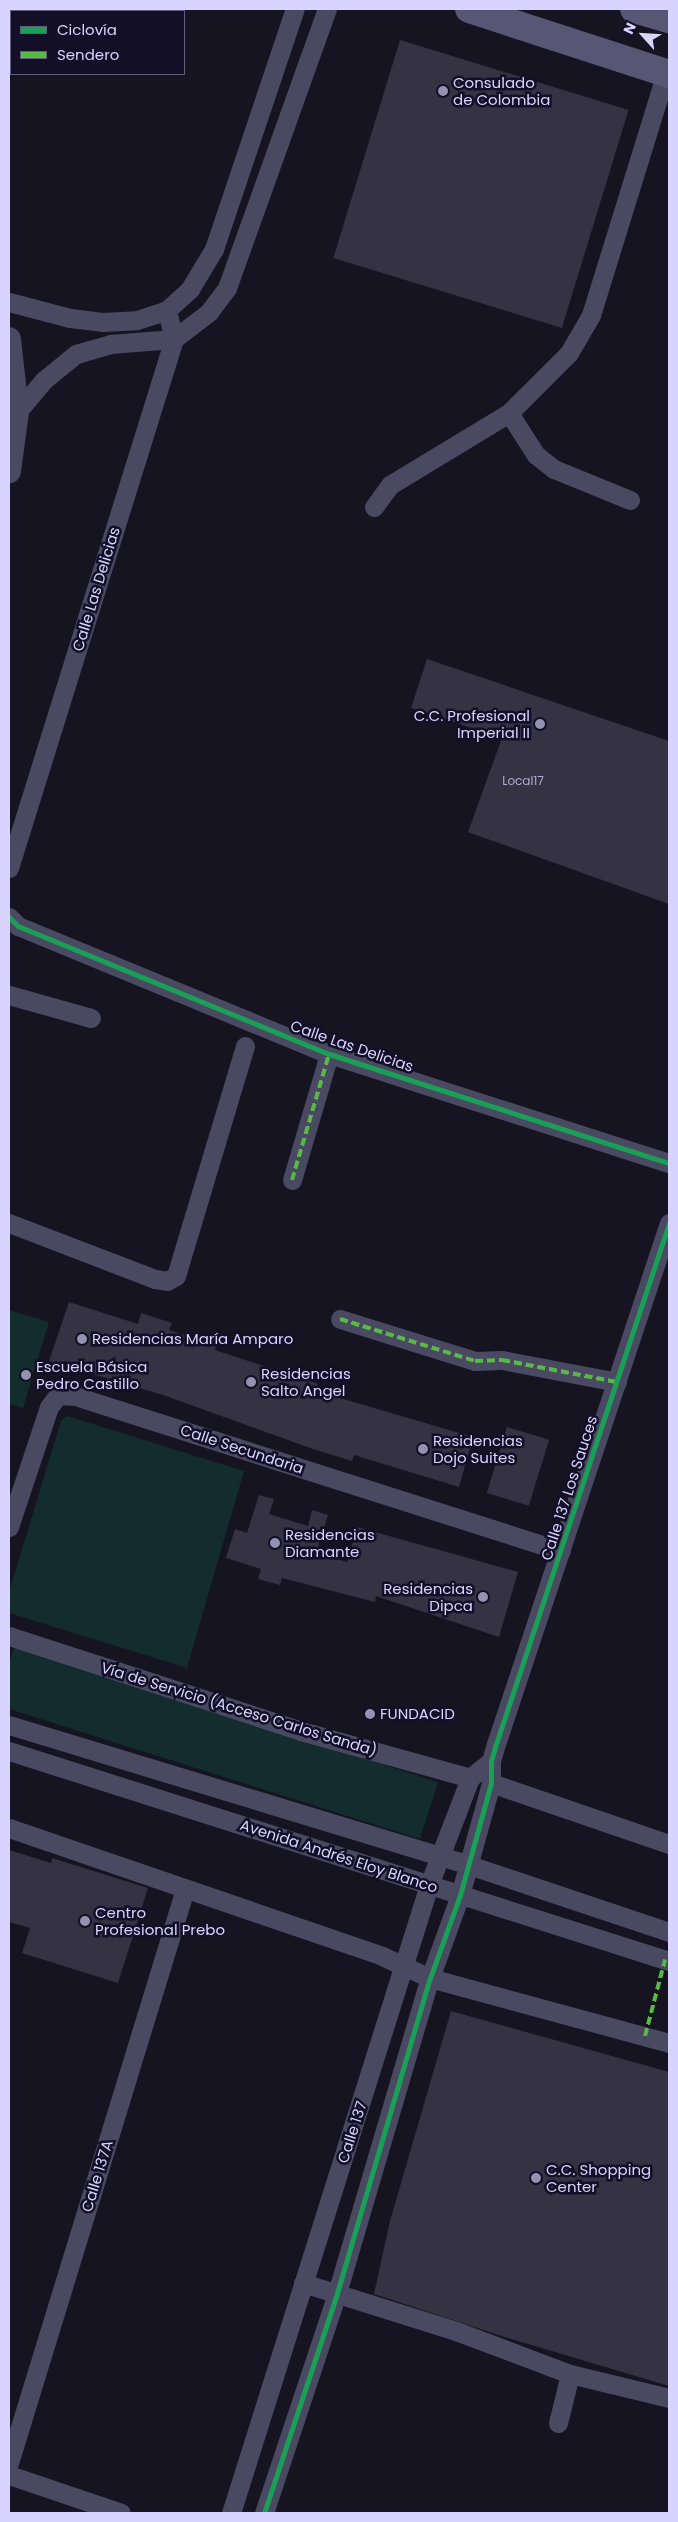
<!DOCTYPE html>
<html>
<head>
<meta charset="utf-8">
<style>
	body { margin:0 }
	#map { position:relative; width:678px; height:2522px; overflow:hidden; background:#161421; font-family:Poppins,sans-serif }
	div>[style] { position:absolute }
	[style*='--x'] { left:calc(var(--x)*1px); top:calc(var(--y)*1px); width:calc(var(--w)*1px); rotate:calc(var(--a)*1deg) }
	.green>* { inset:0; background:#132c2d }
	.building>* { inset:0; background:#343243; transform-origin:0 0 }
	.minor>* { height:19px; margin:-9.5px; padding:0 9.5px; transform-origin:9.5px; border-radius:9.5px; background:#4a4962 }
	.tertiary>* { height:24px; margin:-12px; padding:0 12px; transform-origin:12px; border-radius:12px; background:#4a4962 }
	.secondary>* { height:28px; margin:-14px; padding:0 14px; transform-origin:14px; border-radius:14px; background:#575674 }
	.quiet>* { height:4px; margin-top:-2px; transform-origin:0; background:repeating-linear-gradient(90deg,#58b947 0 8px,transparent 0 12px) }
	.cycleway>* { height:5px; margin:-2.5px; padding:0 2.5px; transform-origin:2.5px; border-radius:2.5px; background:#1a9f57 }
	.dots>* { width:14px; height:14px; translate:-50% -50%; box-sizing:border-box; border:2px solid #130f26; border-radius:50% }
	span { translate:-50% -50%; white-space:nowrap; text-align:center; line-height:1.15; -webkit-text-stroke:5px #130f26; paint-order:stroke }
	.number-label { font-size:12px; color:#b0acd0 }
	.number-label span { -webkit-text-stroke-width:0 }
	.poi-label { font-size:15px; color:#d9d4ff }
	.left { translate:0 -50%; text-align:left }
	.right { translate:-100% -50%; text-align:right }
	.street-label { font-size:15px; color:#d9d4ff }
	.frame { position:absolute; inset:0; border:10px solid #d9d4ff; pointer-events:none }
	.legend { position:absolute; left:10px; top:10px; width:175px; height:65px; box-sizing:border-box; background:#130f26; border:1px solid #625e7d; margin:0; padding:6px 9px; list-style:none; font-size:15px; color:#d9d4ff }
	.legend li { display:flex; align-items:center; gap:10px; height:25px }
	.legend b { width:25px; border:1px solid #625e7d }
	.north { position:absolute; left:618px; top:10px; width:50px; height:50px; -webkit-text-stroke:4px #130f26; paint-order:stroke; rotate:296deg; font-size:14px; font-weight:700; line-height:20px; text-align:center; color:#d9d4ff }
	.north::after { content:''; display:block; margin:auto; width:18px; height:22px; background:#d9d4ff; clip-path:polygon(50% 0,100% 100%,50% 72%,0 100%) }
</style>
</head>
<body>
<div id="map">
	<div class="green">
		<div style="clip-path:polygon(9px 1310px,49px 1322px,23px 1408px,9px 1404px)"></div>
		<div style="clip-path:polygon(67px 1416px,244px 1471px,187px 1668px,9px 1613px,9px 1592px,61px 1421px)"></div>
		<div style="clip-path:polygon(14px 1647px,438px 1782px,420px 1839px,9px 1709px,9px 1665px)"></div>
	</div>
	<div class="building">
		<div style="left:400px;top:40px;width:239px;height:228px;rotate:17deg"></div>
		<div style="clip-path:polygon(427px 659px,669px 741px,669px 904px,468px 832px,502px 738px,411px 708px)"></div>
		<div style="clip-path:polygon(69px 1302px,138px 1324px,141px 1313px,172px 1323px,169px 1330px,216px 1346px,215px 1350px,318px 1384px,316px 1391px,473px 1437px,459px 1487px,354px 1455px,352px 1461px,313px 1449px,163px 1395px,49px 1361px)"></div>
		<div style="left:507px;top:1427px;width:44px;height:69px;rotate:17deg"></div>
		<div style="clip-path:polygon(259px 1495px,274px 1499px,269px 1514px,308px 1526px,312px 1510px,328px 1515px,316px 1553px,347px 1562px,357px 1527px,518px 1572px,499px 1637px,376px 1596px,375px 1602px,282px 1578px,280px 1585px,258px 1579px,261px 1569px,226px 1558px,235px 1529px,247px 1533px)"></div>
		<div style="clip-path:polygon(9px 1850px,51px 1863px,52px 1858px,148px 1888px,118px 1983px,22px 1953px,30px 1928px,9px 1922px)"></div>
		<div style="clip-path:polygon(451px 2011px,669px 2072px,669px 2386px,508px 2338px,374px 2294px,390px 2221px)"></div>
	</div>
	<div class="minor">
		<div style="--x:9;--y:302;--w:63;--a:14.7"></div>
		<div style="--x:70;--y:318;--w:32;--a:7"></div>
		<div style="--x:102;--y:322;--w:35;--a:-3"></div>
		<div style="--x:137;--y:320;--w:32;--a:-18"></div>
		<div style="--x:167;--y:310;--w:31;--a:-42"></div>
		<div style="--x:190;--y:289;--w:47;--a:-59"></div>
		<div style="--x:214;--y:249;--w:253;--a:-71.4"></div>
		<div style="--x:17;--y:412;--w:42;--a:-49.8"></div>
		<div style="--x:44;--y:380;--w:41;--a:-39.1"></div>
		<div style="--x:76;--y:354;--w:35;--a:-16"></div>
		<div style="--x:110;--y:344;--w:64;--a:-4.5"></div>
		<div style="--x:174;--y:339;--w:44;--a:-37.6"></div>
		<div style="--x:209;--y:312;--w:30;--a:-53"></div>
		<div style="--x:227;--y:288;--w:296;--a:-70.3"></div>
		<div style="--x:509;--y:413;--w:50;--a:57.3"></div>
		<div style="--x:536;--y:455;--w:23;--a:38"></div>
		<div style="--x:554;--y:469;--w:82;--a:22.2"></div>
		<div style="--x:374;--y:507;--w:27;--a:-54"></div>
		<div style="--x:390;--y:485;--w:139;--a:-31.2"></div>
		<div style="--x:509;--y:413;--w:85;--a:-45"></div>
		<div style="--x:569;--y:353;--w:44;--a:-59.9"></div>
		<div style="--x:591;--y:315;--w:253;--a:-72.8"></div>
		<div style="--x:9;--y:868;--w:554;--a:-72.68"></div>
		<div style="--x:174;--y:339;--w:30;--a:-104"></div>
		<div style="--x:9;--y:917;--w:13;--a:45"></div>
		<div style="--x:18;--y:926;--w:336;--a:22.4"></div>
		<div style="--x:329;--y:1054;--w:357;--a:17.8"></div>
		<div style="--x:9;--y:995;--w:85;--a:15.7"></div>
		<div style="--x:292;--y:1180;--w:131;--a:-73.6"></div>
		<div style="--x:9;--y:1223;--w:156;--a:21"></div>
		<div style="--x:155;--y:1279;--w:12;--a:9"></div>
		<div style="--x:167;--y:1281;--w:10;--a:-29"></div>
		<div style="--x:176;--y:1276;--w:240;--a:-73.3"></div>
		<div style="--x:340;--y:1319;--w:141;--a:17.3"></div>
		<div style="--x:475;--y:1361;--w:27;--a:-2"></div>
		<div style="--x:502;--y:1360;--w:117;--a:10.8"></div>
		<div style="--x:9;--y:1527;--w:126;--a:-71.6"></div>
		<div style="--x:49;--y:1407;--w:15;--a:-53"></div>
		<div style="--x:58;--y:1395;--w:17;--a:3"></div>
		<div style="--x:75;--y:1396;--w:510;--a:17.69"></div>
		<div style="--x:9;--y:1636;--w:307;--a:18"></div>
		<div style="--x:301;--y:1731;--w:175;--a:15.5"></div>
		<div style="--x:9;--y:1725;--w:481;--a:16.9"></div>
		<div style="--x:469;--y:1865;--w:211;--a:18.5"></div>
		<div style="--x:9;--y:1751;--w:693;--a:17.65"></div>
		<div style="--x:491;--y:1783;--w:188;--a:18.9"></div>
		<div style="--x:9;--y:1828;--w:394;--a:18.9"></div>
		<div style="--x:382;--y:1956;--w:53;--a:24.6"></div>
		<div style="--x:430;--y:1978;--w:248;--a:15.2"></div>
		<div style="--x:303;--y:2283;--w:160;--a:17.4"></div>
		<div style="--x:456;--y:2331;--w:122;--a:20.7"></div>
		<div style="--x:570;--y:2374;--w:102;--a:13.6"></div>
		<div style="--x:558;--y:2423;--w:50;--a:-76.2"></div>
		<div style="--x:9;--y:2463;--w:600;--a:-72.95"></div>
		<div style="--x:9;--y:2475;--w:118;--a:18.7"></div>
		<div style="--x:231;--y:2513;--w:658;--a:-72.5"></div>
		<div style="--x:429;--y:1885;--w:115;--a:-69"></div>
		<div style="--x:470;--y:1778;--w:27;--a:-39"></div>
		<div style="--x:264;--y:2513;--w:232;--a:-71.6"></div>
		<div style="--x:337;--y:2293;--w:328;--a:-73.6"></div>
		<div style="--x:430;--y:1978;--w:88;--a:-70.1"></div>
		<div style="--x:460;--y:1895;--w:116;--a:-74.5"></div>
		<div style="--x:491;--y:1783;--w:22;--a:-90"></div>
		<div style="--x:491;--y:1761;--w:18;--a:-74"></div>
		<div style="--x:496;--y:1744;--w:549;--a:-71.63"></div>
	</div>
	<div class="tertiary">
		<div style="--x:9;--y:339;--w:73;--a:83.7"></div>
		<div style="--x:17;--y:412;--w:60;--a:97.7"></div>
	</div>
	<div class="secondary">
		<div style="--x:469;--y:9;--w:210;--a:18"></div>
		<div style="--x:634;--y:9;--w:36;--a:16"></div>
	</div>
	<div class="quiet">
		<div style="--x:292;--y:1180;--w:131;--a:-73.6"></div>
		<div style="--x:340;--y:1319;--w:141;--a:17.3"></div>
		<div style="--x:475;--y:1361;--w:27;--a:-2"></div>
		<div style="--x:502;--y:1360;--w:117;--a:10.8"></div>
		<div style="--x:645;--y:2036;--w:79;--a:-75.3"></div>
	</div>
	<div class="cycleway">
		<div style="--x:9;--y:917;--w:13;--a:45"></div>
		<div style="--x:18;--y:926;--w:336;--a:22.4"></div>
		<div style="--x:329;--y:1054;--w:357;--a:17.8"></div>
		<div style="--x:264;--y:2513;--w:232;--a:-71.6"></div>
		<div style="--x:337;--y:2293;--w:328;--a:-73.6"></div>
		<div style="--x:430;--y:1978;--w:88;--a:-70.1"></div>
		<div style="--x:460;--y:1895;--w:116;--a:-74.5"></div>
		<div style="--x:491;--y:1783;--w:22;--a:-90"></div>
		<div style="--x:491;--y:1761;--w:18;--a:-74"></div>
		<div style="--x:496;--y:1744;--w:549;--a:-71.63"></div>
	</div>
	<div class="dots">
		<div style="left:443px;top:91px;background:#9591b1"></div>
		<div style="left:540px;top:724px;background:#9591b1"></div>
		<div style="left:82px;top:1339px;background:#9591b1"></div>
		<div style="left:26px;top:1375px;background:#9591b1"></div>
		<div style="left:251px;top:1382px;background:#9591b1"></div>
		<div style="left:423px;top:1449px;background:#9591b1"></div>
		<div style="left:275px;top:1543px;background:#9591b1"></div>
		<div style="left:483px;top:1597px;background:#9591b1"></div>
		<div style="left:370px;top:1714px;background:#9591b1"></div>
		<div style="left:85px;top:1921px;background:#9591b1"></div>
		<div style="left:536px;top:2178px;background:#9591b1"></div>
	</div>
	<div class="number-label">
		<span style="left:523px;top:781px">Local17</span>
	</div>
	<div class="poi-label">
		<span class="left" style="left:453px;top:91px">Consulado<br>de Colombia</span>
		<span class="right" style="left:530px;top:724px">C.C. Profesional<br>Imperial II</span>
		<span class="left" style="left:92px;top:1339px">Residencias María Amparo</span>
		<span class="left" style="left:36px;top:1375px">Escuela Básica<br>Pedro Castillo</span>
		<span class="left" style="left:261px;top:1382px">Residencias<br>Salto Angel</span>
		<span class="left" style="left:433px;top:1449px">Residencias<br>Dojo Suites</span>
		<span class="left" style="left:285px;top:1543px">Residencias<br>Diamante</span>
		<span class="right" style="left:473px;top:1597px">Residencias<br>Dipca</span>
		<span class="left" style="left:380px;top:1714px">FUNDACID</span>
		<span class="left" style="left:95px;top:1921px">Centro<br>Profesional Prebo</span>
		<span class="left" style="left:546px;top:2178px">C.C. Shopping<br>Center</span>
	</div>
	<div class="street-label">
		<span style="left:96px;top:589px;rotate:-73deg">Calle Las Delicias</span>
		<span style="left:352px;top:1046px;rotate:19deg">Calle Las Delicias</span>
		<span style="left:242px;top:1449px;rotate:18deg">Calle Secundaria</span>
		<span style="left:569px;top:1488px;rotate:-72deg">Calle 137 Los Sauces</span>
		<span style="left:239px;top:1709px;rotate:17deg">Vía de Servicio (Acceso Carlos Sanda)</span>
		<span style="left:339px;top:1856px;rotate:18deg">Avenida Andrés Eloy Blanco</span>
		<span style="left:352px;top:2132px;rotate:-72deg">Calle 137</span>
		<span style="left:97px;top:2176px;rotate:-73deg">Calle 137A</span>
	</div>
	<div class="frame"></div>
	<ul class="legend">
	<li><b style="height:6px;background:#1a9f57"></b>Ciclovía</li>
	<li><b style="height:6px;background:#58b947"></b>Sendero</li>
	</ul>
	<div class="north">N</div>
</div>
</body>
</html>
